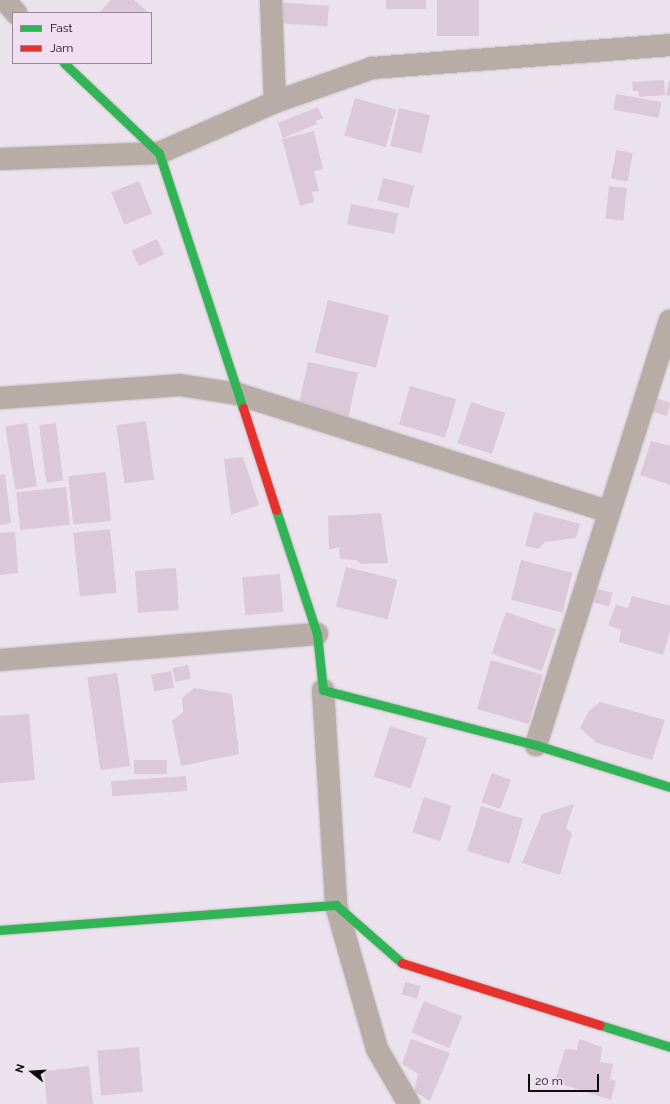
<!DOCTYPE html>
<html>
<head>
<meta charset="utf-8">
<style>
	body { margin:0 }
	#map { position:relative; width:670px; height:1104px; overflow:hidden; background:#ece2ed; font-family:Raleway,sans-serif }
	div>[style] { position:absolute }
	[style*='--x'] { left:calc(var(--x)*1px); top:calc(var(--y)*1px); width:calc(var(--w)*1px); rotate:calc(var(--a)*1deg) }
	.building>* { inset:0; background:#dbc8d8; transform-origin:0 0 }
	.roads { filter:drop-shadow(0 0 1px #c8c0c9) drop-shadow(0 0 1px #c8c0c9) }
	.street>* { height:22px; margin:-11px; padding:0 11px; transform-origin:11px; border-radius:11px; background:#b8aca6 }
	.fast>* { height:9px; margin:-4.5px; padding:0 4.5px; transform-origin:4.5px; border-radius:4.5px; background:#30b455 }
	.jam>* { height:9px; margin:-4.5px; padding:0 4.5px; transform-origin:4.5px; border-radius:4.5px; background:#e5322d }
	span { translate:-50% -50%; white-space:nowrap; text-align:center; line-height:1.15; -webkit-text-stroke:3px #f0def1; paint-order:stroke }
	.legend { position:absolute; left:12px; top:12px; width:140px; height:52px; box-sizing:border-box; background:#f0def1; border:1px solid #968997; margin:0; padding:5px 7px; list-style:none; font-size:12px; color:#100a10 }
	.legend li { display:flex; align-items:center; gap:8px; height:20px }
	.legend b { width:20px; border:1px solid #968997 }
	.north { position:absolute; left:12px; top:1052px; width:40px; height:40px; -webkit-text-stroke:3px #f0def1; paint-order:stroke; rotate:287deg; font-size:11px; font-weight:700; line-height:16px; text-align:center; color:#100a10 }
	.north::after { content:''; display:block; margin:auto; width:14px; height:18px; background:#100a10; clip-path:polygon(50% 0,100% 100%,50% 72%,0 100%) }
	.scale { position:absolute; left:528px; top:1074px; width:71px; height:18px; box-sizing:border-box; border:2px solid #100a10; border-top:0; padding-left:5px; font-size:12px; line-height:14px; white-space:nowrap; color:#100a10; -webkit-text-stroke:3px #f0def1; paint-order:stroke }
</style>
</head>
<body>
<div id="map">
	<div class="building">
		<div style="clip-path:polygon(111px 0,134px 0,149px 13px,99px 13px)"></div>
		<div style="left:386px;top:0;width:40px;height:9px"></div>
		<div style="left:437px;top:0;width:42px;height:36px"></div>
		<div style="left:277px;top:2px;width:52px;height:21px;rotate:4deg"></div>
		<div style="clip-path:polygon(664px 80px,665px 95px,639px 97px,638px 91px,633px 91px,632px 82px)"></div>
		<div style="clip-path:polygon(669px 81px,670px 81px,670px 96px,666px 95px)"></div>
		<div style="left:616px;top:94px;width:46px;height:16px;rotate:10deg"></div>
		<div style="left:355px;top:98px;width:43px;height:39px;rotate:16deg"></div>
		<div style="clip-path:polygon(318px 107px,323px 118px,316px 121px,317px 124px,283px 138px,278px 123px)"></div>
		<div style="left:399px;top:108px;width:32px;height:39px;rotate:13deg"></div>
		<div style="clip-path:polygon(314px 131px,323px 169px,314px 171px,319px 191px,312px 192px,314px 202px,300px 206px,282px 139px)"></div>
		<div style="left:616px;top:150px;width:17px;height:29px;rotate:10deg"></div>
		<div style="left:383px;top:178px;width:32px;height:23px;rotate:14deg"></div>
		<div style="left:139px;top:181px;width:35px;height:30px;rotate:68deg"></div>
		<div style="left:609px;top:186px;width:18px;height:33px;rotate:6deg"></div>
		<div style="left:351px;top:204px;width:48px;height:21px;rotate:11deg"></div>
		<div style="left:157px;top:239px;width:17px;height:28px;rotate:65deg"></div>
		<div style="left:328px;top:300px;width:63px;height:54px;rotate:14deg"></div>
		<div style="left:308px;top:362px;width:51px;height:47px;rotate:12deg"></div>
		<div style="left:410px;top:386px;width:48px;height:40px;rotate:16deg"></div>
		<div style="clip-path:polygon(656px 398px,670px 403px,667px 416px,651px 411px)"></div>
		<div style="left:471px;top:402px;width:36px;height:43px;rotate:18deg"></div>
		<div style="left:146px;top:421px;width:59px;height:30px;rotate:82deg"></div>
		<div style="left:27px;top:423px;width:64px;height:22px;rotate:81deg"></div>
		<div style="left:56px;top:423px;width:58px;height:17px;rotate:83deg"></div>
		<div style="clip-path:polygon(651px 441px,670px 446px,670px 485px,640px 475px)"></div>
		<div style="clip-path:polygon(243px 457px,259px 505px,231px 515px,224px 459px)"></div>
		<div style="left:106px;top:472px;width:49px;height:38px;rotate:84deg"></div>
		<div style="clip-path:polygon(5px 474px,11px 523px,0 525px,0 475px)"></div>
		<div style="left:66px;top:487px;width:38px;height:50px;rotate:84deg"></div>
		<div style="clip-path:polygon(534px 512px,580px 524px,576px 538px,545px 542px,538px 549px,525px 546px)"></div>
		<div style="clip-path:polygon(381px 513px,388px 563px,361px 564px,356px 560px,340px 559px,339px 547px,329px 550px,328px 516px)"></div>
		<div style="left:110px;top:529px;width:64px;height:37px;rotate:84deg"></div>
		<div style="clip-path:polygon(15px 532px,18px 573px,0 575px,0 533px)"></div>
		<div style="left:521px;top:560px;width:53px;height:41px;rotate:14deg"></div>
		<div style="left:346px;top:567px;width:53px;height:41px;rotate:14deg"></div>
		<div style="left:176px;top:568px;width:42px;height:41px;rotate:86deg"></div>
		<div style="left:280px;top:574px;width:38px;height:38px;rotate:85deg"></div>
		<div style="left:597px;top:589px;width:16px;height:14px;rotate:14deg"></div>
		<div style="clip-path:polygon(632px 596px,670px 606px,670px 631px,663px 655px,619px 642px,621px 630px,608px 625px,616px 605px,628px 608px)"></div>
		<div style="left:506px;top:612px;width:53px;height:44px;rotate:19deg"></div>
		<div style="left:491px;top:660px;width:54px;height:51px;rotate:16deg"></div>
		<div style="left:188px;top:665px;width:14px;height:16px;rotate:78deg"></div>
		<div style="left:171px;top:671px;width:17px;height:20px;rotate:80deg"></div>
		<div style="left:117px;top:673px;width:94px;height:30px;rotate:82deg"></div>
		<div style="clip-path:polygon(194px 688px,232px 694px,239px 754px,181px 766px,172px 721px,183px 712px,182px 698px)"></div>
		<div style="clip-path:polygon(600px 702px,665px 720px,652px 760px,597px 743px,580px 728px,589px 711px)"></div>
		<div style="clip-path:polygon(29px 714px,35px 780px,0 783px,0 716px)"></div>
		<div style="left:390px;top:726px;width:39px;height:53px;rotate:18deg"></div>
		<div style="left:167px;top:760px;width:14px;height:33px;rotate:90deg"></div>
		<div style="left:492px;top:773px;width:20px;height:31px;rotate:20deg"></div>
		<div style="left:186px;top:776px;width:15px;height:75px;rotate:86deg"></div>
		<div style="left:424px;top:797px;width:29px;height:37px;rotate:18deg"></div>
		<div style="clip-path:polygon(574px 804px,566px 828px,572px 834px,560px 875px,522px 863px,542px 814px)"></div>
		<div style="left:481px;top:806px;width:44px;height:47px;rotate:17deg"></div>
		<div style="left:405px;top:982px;width:16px;height:13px;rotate:15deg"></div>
		<div style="left:424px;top:1001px;width:41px;height:34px;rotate:22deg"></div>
		<div style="clip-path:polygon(411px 1039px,450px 1053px,430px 1101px,414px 1091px,418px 1074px,402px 1064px)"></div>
		<div style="clip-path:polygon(579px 1039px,602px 1047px,600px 1062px,613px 1064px,610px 1079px,616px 1081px,611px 1100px,555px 1082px,565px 1049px,577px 1050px)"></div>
		<div style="left:139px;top:1047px;width:45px;height:42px;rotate:85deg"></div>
		<div style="clip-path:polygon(89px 1066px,93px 1104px,47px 1104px,44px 1071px)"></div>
	</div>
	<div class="roads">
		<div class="street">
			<div style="--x:5;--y:0;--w:17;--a:50"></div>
			<div style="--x:271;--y:0;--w:102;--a:87.8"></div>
			<div style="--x:0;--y:159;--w:159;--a:-2.2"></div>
			<div style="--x:159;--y:153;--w:127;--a:-23.7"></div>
			<div style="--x:275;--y:102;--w:103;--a:-19.3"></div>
			<div style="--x:372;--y:68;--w:299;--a:-4.4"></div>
			<div style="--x:0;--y:398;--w:180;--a:-4.1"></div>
			<div style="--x:180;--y:385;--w:59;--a:8.8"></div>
			<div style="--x:238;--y:394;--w:389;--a:17.6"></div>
			<div style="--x:0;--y:660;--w:318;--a:-4.7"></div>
			<div style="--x:323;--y:690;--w:215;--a:86.5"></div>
			<div style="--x:336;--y:905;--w:150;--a:74.1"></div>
			<div style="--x:377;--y:1049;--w:64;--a:59.8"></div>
			<div style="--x:536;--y:745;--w:445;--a:-72.5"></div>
		</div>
		<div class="fast">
			<div style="--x:64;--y:63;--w:131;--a:43.5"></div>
			<div style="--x:159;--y:153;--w:268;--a:71.8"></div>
			<div style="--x:276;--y:510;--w:131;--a:71.7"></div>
			<div style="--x:317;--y:634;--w:56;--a:83.9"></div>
			<div style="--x:323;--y:690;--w:220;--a:14.5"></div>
			<div style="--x:536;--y:745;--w:140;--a:17.4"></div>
			<div style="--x:0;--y:930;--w:337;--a:-4.3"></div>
			<div style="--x:336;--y:905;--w:88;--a:41.3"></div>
			<div style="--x:600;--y:1025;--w:73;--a:17.4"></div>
		</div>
		<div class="jam">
			<div style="--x:243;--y:408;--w:107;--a:72.1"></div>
			<div style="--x:402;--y:963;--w:207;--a:17.4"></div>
		</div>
	</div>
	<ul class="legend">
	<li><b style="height:5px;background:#30b455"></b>Fast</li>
	<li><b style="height:5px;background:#e5322d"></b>Jam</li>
	</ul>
	<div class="north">N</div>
	<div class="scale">20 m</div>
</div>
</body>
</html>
